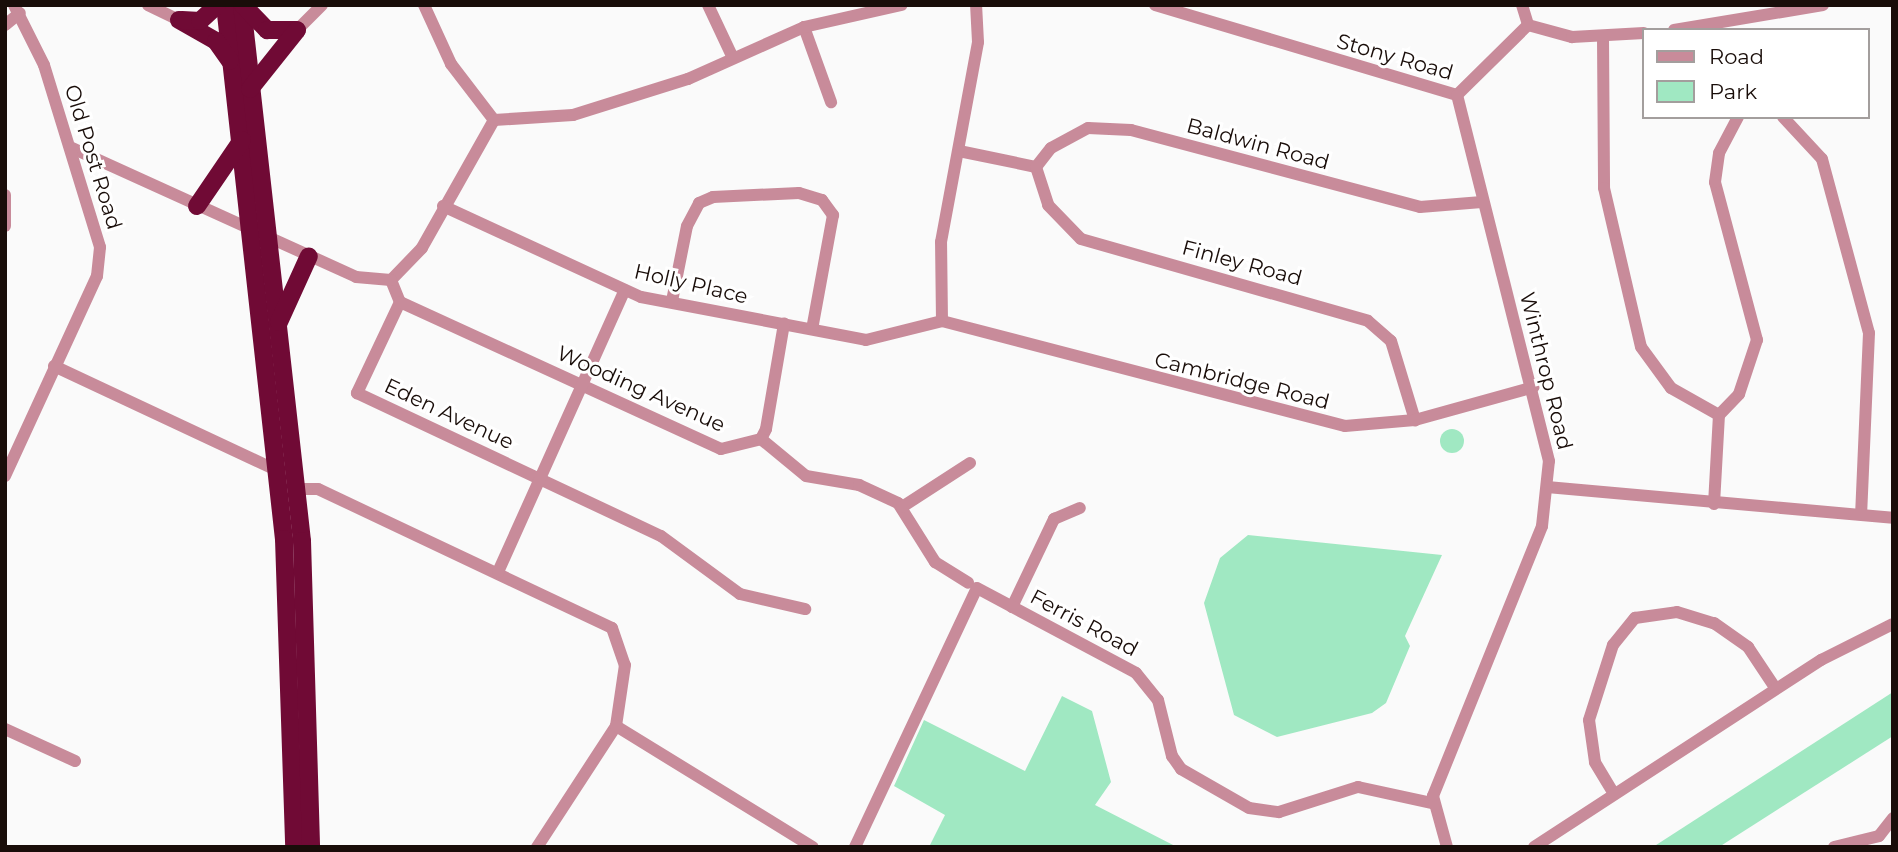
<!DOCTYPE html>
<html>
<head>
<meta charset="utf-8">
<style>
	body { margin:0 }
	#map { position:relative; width:1898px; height:852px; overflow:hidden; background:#fafafa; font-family:Montserrat,sans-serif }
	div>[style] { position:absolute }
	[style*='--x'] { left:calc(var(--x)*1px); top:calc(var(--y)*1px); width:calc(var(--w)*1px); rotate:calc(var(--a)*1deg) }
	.green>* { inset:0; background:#a0e8c2 }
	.round { border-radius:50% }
	.minor>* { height:12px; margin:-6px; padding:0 6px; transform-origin:6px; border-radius:6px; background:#c88b9a }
	.highway>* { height:18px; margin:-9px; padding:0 9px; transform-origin:9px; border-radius:9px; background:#700a35 }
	span { translate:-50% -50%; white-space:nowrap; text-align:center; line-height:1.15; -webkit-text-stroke:6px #fff; paint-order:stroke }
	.street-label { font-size:21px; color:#190d09 }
	.frame { position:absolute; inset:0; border:7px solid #190d09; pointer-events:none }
	.legend { position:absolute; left:1642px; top:28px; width:228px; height:91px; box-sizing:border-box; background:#fff; border:2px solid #a39e9d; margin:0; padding:9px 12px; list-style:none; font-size:21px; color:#190d09 }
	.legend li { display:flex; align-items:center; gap:14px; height:35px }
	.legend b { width:35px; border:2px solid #a39e9d }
</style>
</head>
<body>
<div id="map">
	<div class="green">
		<div class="round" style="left:1440px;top:429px;width:24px;height:24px"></div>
		<div style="clip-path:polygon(1248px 535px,1442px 555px,1405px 636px,1410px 646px,1386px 703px,1372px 713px,1277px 737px,1234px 715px,1204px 603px,1220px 558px)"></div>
		<div style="clip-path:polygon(1893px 692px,1893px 736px,1719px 847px,1653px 847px)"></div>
		<div style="clip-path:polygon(1062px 696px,1092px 711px,1111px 782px,1095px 805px,1177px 847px,929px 847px,945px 815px,894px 786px,924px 720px,1025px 771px)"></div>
	</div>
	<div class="minor">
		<div style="--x:148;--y:5;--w:34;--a:26"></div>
		<div style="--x:424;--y:5;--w:65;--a:65.4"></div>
		<div style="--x:451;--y:64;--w:71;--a:52.5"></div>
		<div style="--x:708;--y:5;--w:56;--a:64.8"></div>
		<div style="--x:1155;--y:5;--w:315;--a:16.6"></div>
		<div style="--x:1522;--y:5;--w:21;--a:73"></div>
		<div style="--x:5;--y:25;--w:19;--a:-39"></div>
		<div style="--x:804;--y:27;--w:80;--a:70.2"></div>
		<div style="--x:297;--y:30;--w:35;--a:-45"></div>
		<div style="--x:1674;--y:30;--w:151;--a:-9.5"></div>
		<div style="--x:1603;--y:38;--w:150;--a:89.6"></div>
		<div style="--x:1604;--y:188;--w:163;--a:76.9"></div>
		<div style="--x:1641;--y:347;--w:51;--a:53.8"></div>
		<div style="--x:1671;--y:388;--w:55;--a:29.4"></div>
		<div style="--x:1457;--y:95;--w:100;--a:-44.6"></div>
		<div style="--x:1528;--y:25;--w:46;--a:15.3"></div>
		<div style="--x:1572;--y:37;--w:72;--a:-3.2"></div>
		<div style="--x:1783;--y:117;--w:57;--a:47.1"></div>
		<div style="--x:1822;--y:159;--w:180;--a:74.9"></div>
		<div style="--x:1869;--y:333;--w:180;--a:92.5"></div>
		<div style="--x:494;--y:120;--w:147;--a:119.4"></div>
		<div style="--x:422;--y:248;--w:45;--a:134.1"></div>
		<div style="--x:391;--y:280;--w:24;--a:68"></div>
		<div style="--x:400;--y:302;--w:101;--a:115.3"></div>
		<div style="--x:357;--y:393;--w:336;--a:25.2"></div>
		<div style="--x:661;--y:536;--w:98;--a:36.3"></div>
		<div style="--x:740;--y:594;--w:67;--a:13"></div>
		<div style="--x:494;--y:120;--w:79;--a:-3.6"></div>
		<div style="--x:573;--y:115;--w:121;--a:-17.4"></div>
		<div style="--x:688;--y:79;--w:127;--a:-24.1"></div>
		<div style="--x:804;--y:27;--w:100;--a:-12.7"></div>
		<div style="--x:72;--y:148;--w:312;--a:24.4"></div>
		<div style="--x:356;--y:277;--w:35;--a:5"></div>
		<div style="--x:959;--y:151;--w:79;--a:11.7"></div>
		<div style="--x:1036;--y:167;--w:40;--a:72"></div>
		<div style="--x:1048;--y:205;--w:47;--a:45.9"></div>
		<div style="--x:1081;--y:239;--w:298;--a:15.9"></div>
		<div style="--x:1368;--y:321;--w:30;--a:41"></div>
		<div style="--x:1391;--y:341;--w:83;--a:73.1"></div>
		<div style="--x:1036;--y:167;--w:24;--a:-52"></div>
		<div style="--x:1051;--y:148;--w:42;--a:-28.4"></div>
		<div style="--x:1088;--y:128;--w:43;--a:2.7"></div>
		<div style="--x:1131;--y:130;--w:299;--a:14.9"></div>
		<div style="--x:1420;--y:207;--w:62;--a:-4.6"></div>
		<div style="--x:5;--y:195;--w:31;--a:90"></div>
		<div style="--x:443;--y:206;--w:218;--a:24.7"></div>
		<div style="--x:641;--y:297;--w:229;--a:10.8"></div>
		<div style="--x:866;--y:340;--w:78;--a:-14"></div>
		<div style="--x:672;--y:301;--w:76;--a:-78.7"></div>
		<div style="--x:687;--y:226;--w:26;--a:-62"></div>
		<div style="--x:699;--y:203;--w:15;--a:-23"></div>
		<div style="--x:713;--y:197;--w:86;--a:-2.7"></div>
		<div style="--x:799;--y:193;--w:24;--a:17"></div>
		<div style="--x:822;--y:200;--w:19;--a:54"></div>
		<div style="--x:833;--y:215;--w:116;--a:100.4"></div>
		<div style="--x:400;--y:302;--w:353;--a:24.6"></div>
		<div style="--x:721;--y:449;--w:41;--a:-14"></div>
		<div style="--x:761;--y:439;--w:11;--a:-63"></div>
		<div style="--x:766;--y:429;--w:107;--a:-80.3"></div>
		<div style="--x:942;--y:321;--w:416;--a:14.6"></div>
		<div style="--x:1345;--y:426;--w:70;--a:-4.9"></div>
		<div style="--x:1415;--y:420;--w:123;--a:-15.5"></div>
		<div style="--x:942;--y:321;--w:79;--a:-90.7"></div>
		<div style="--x:941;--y:242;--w:203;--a:-79.5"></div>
		<div style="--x:978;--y:42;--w:37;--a:-93"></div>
		<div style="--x:54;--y:366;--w:245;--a:25.1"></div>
		<div style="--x:761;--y:439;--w:58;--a:39.4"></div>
		<div style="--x:806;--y:476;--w:54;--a:9.6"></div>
		<div style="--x:859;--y:485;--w:43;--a:24.8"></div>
		<div style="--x:898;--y:503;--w:70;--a:57.9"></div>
		<div style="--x:935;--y:562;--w:39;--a:32"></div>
		<div style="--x:5;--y:476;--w:220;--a:-65.3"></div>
		<div style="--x:97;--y:276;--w:29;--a:-84"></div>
		<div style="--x:100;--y:247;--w:190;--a:-107.1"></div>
		<div style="--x:44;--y:65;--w:67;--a:-116.6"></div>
		<div style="--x:1547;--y:487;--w:347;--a:5.1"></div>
		<div style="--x:297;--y:489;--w:21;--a:0"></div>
		<div style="--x:318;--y:489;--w:325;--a:25.3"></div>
		<div style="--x:612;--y:628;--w:39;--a:71"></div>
		<div style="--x:625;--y:665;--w:62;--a:98.4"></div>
		<div style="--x:616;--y:726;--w:145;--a:123.1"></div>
		<div style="--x:1714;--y:504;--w:89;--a:-86.8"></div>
		<div style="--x:1719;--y:415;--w:29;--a:-46"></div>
		<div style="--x:1739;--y:394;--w:57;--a:-71.6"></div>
		<div style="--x:1757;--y:340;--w:163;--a:-104.9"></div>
		<div style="--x:1715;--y:182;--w:29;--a:-82"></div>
		<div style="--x:1719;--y:153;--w:41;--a:-62.2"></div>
		<div style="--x:902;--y:507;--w:81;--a:-32.9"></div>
		<div style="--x:498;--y:572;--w:309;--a:-65.8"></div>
		<div style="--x:1012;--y:607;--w:98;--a:-64.5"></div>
		<div style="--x:1054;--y:519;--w:28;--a:-23"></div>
		<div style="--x:616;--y:726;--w:231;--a:31.6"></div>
		<div style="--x:5;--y:729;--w:77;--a:24.6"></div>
		<div style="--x:1614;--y:794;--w:37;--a:-121"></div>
		<div style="--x:1595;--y:762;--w:42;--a:-98.1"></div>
		<div style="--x:1589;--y:720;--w:79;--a:-72.3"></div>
		<div style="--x:1613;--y:645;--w:35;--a:-51"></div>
		<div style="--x:1635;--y:618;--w:42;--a:-8.1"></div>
		<div style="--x:1677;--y:612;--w:39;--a:17"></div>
		<div style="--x:1714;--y:623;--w:42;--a:35.2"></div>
		<div style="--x:1748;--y:647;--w:50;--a:56.3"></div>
		<div style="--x:1879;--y:836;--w:23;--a:-52"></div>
		<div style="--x:855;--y:847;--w:286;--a:-64.8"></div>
		<div style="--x:977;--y:588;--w:180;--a:28.1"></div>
		<div style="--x:1136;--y:673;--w:35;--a:51"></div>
		<div style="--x:1158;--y:700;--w:58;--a:76"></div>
		<div style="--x:1172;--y:756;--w:16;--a:55"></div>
		<div style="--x:1181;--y:769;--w:78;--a:29.8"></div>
		<div style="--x:1249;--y:808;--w:30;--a:8"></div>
		<div style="--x:1279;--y:812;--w:83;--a:-17.6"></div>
		<div style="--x:1358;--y:787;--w:76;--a:12.2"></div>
		<div style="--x:1447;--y:847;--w:53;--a:-105.4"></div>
		<div style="--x:1433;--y:796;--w:291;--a:-68"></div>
		<div style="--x:1542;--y:526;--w:65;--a:-83.9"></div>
		<div style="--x:1549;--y:461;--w:377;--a:-104.1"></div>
		<div style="--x:1534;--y:847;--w:343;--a:-33.1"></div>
		<div style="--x:1821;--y:660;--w:80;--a:-26.6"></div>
		<div style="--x:1834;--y:847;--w:46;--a:-13.7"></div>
	</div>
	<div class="highway">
		<div style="--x:225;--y:5;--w:537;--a:83.7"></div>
		<div style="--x:284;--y:539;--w:308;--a:88.1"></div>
		<div style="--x:242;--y:5;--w:539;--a:83.61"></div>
		<div style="--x:302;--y:541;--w:306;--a:88.3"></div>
		<div style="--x:243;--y:5;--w:35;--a:46"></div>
		<div style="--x:267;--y:30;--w:30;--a:0"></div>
		<div style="--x:179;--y:20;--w:43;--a:29.6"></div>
		<div style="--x:216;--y:41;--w:24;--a:55"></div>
		<div style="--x:182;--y:20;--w:18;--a:3"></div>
		<div style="--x:200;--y:21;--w:23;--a:-43"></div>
		<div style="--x:250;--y:89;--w:75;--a:-51.5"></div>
		<div style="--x:197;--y:206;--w:80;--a:-55.7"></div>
		<div style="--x:279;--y:322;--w:72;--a:-65.6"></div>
	</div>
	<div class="street-label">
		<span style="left:1395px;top:57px;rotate:16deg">Stony Road</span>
		<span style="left:1258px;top:144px;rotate:15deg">Baldwin Road</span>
		<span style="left:93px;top:157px;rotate:73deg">Old Post Road</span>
		<span style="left:1242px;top:263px;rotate:15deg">Finley Road</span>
		<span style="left:691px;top:284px;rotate:13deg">Holly Place</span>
		<span style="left:1546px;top:371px;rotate:76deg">Winthrop Road</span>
		<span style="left:1242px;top:381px;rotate:14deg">Cambridge Road</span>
		<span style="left:641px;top:389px;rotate:24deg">Wooding Avenue</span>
		<span style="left:449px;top:414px;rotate:25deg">Eden Avenue</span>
		<span style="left:1084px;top:623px;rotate:28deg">Ferris Road</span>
	</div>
	<div class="frame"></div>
	<ul class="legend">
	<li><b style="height:9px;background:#c88b9a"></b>Road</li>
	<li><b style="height:19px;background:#a0e8c2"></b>Park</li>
	</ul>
</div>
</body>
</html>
